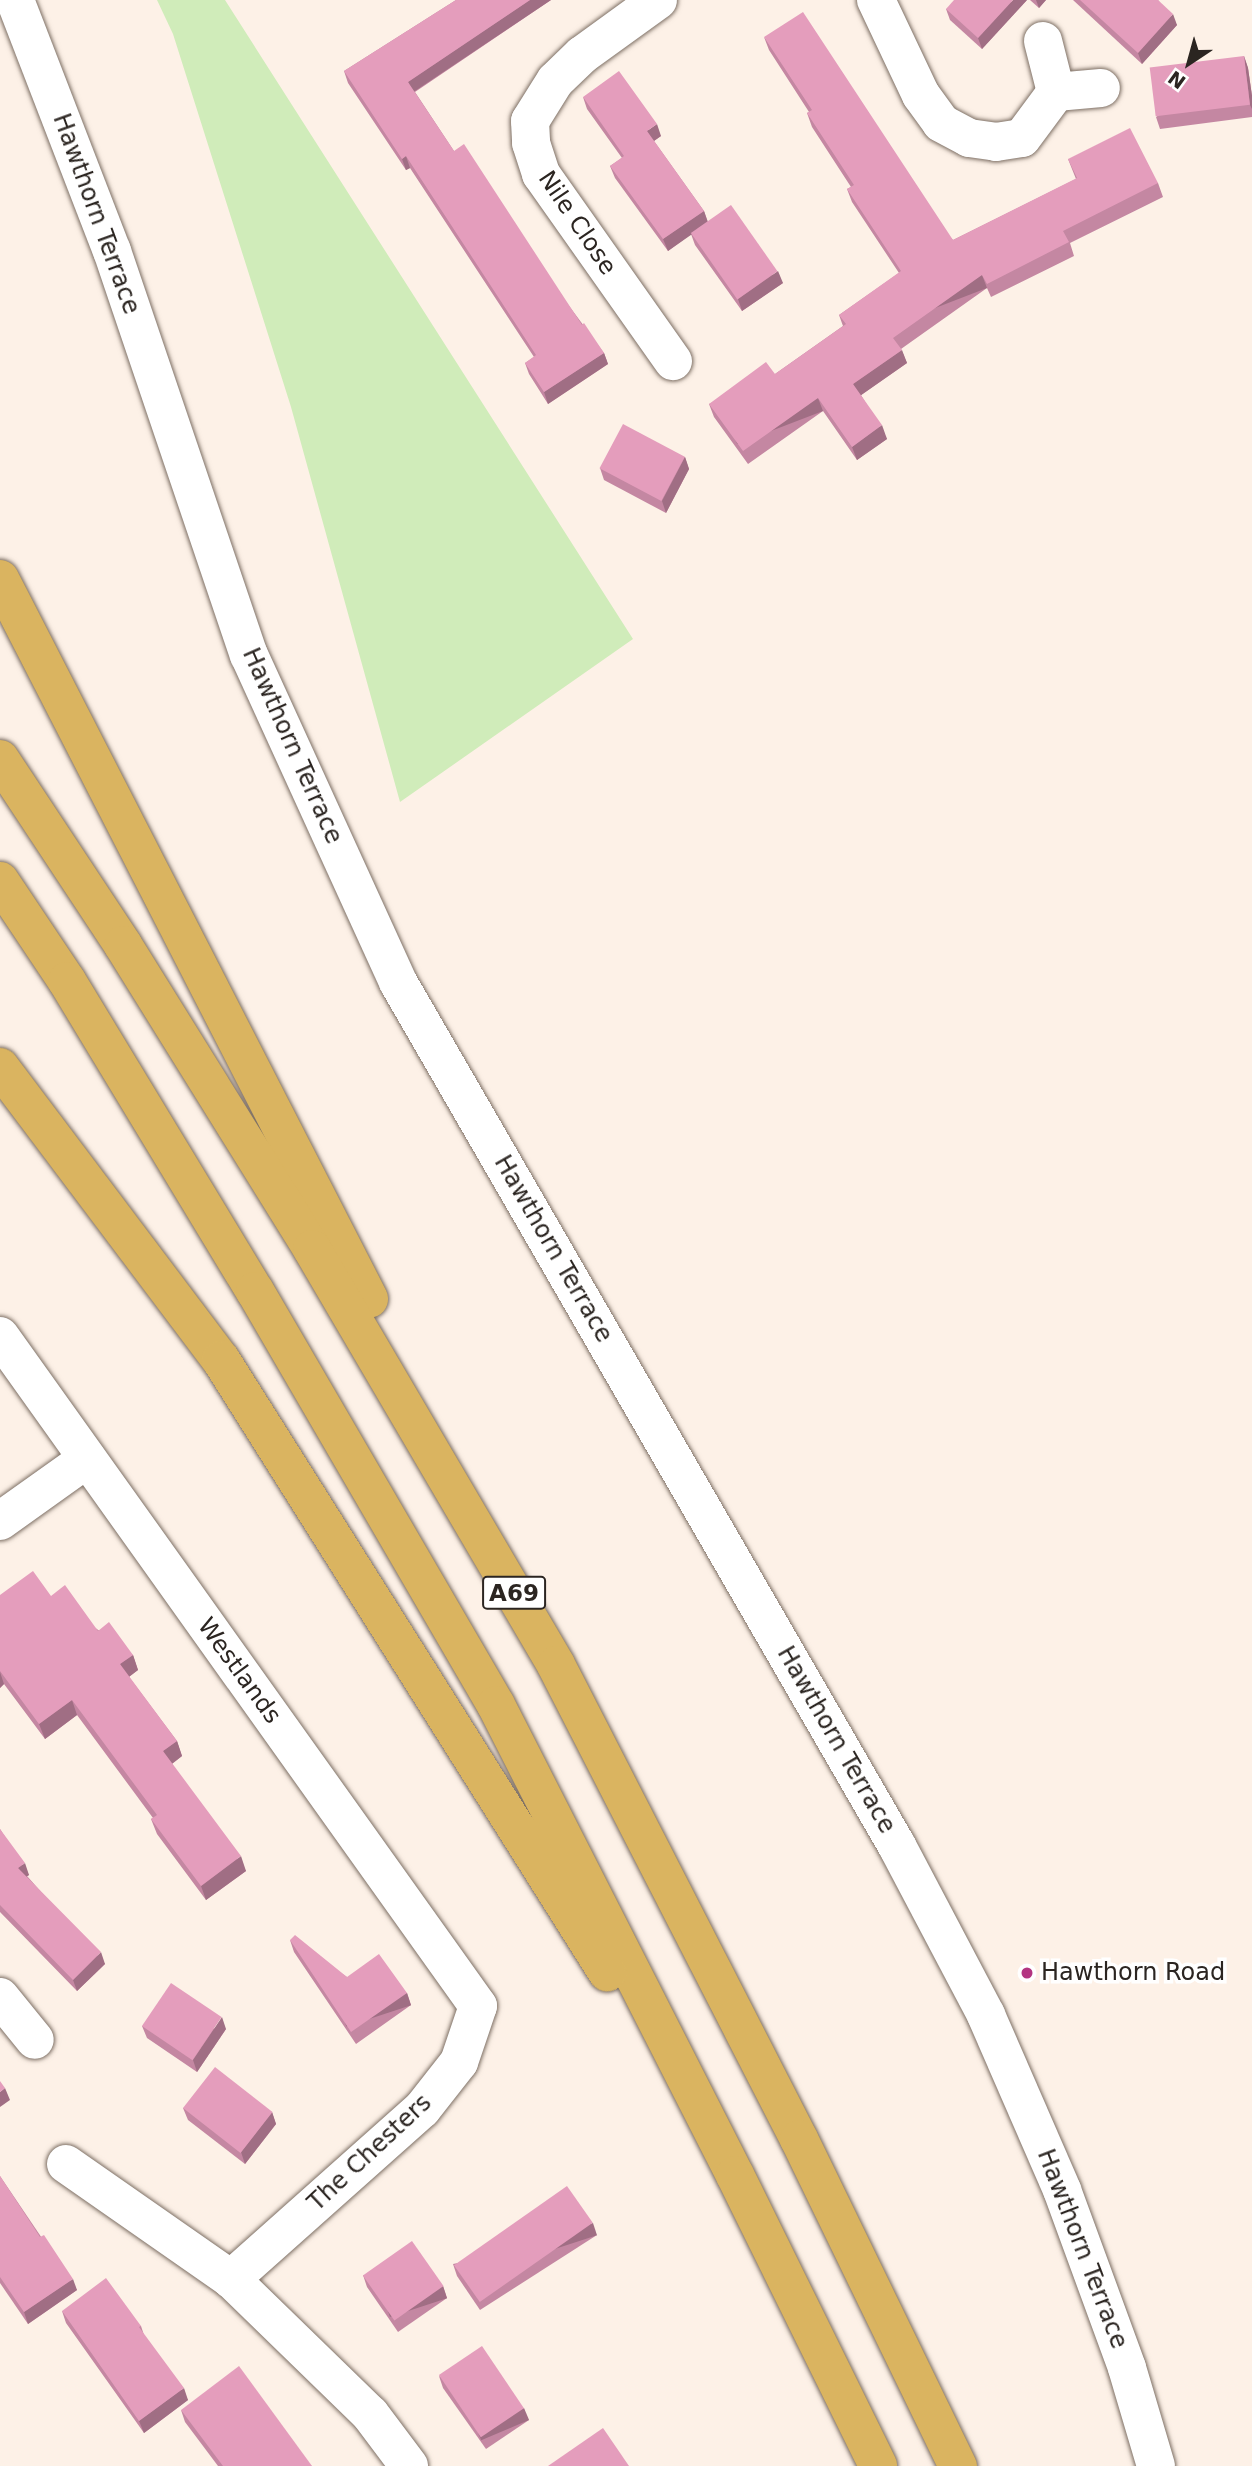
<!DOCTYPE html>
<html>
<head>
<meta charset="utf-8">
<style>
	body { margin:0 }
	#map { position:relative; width:1252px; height:2466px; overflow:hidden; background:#fdf1e7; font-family:"DejaVu Sans",sans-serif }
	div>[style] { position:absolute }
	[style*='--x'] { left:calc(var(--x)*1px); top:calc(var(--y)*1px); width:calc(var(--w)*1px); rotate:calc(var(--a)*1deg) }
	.green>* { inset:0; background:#d0ecba }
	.roads { filter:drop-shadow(0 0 2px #7d6f64) drop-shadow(0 0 2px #7d6f64) }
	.minor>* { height:38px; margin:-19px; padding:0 19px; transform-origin:19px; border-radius:19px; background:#fff }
	.secondary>* { height:38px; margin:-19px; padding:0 19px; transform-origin:19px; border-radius:19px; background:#fff }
	.trunk>* { height:38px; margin:-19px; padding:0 19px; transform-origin:19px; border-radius:19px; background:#dab460 }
	.wall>* { inset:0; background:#c487a2 }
	.shaded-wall>* { inset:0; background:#a06e84; transform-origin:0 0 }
	.building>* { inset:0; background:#e49dbc; transform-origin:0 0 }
	.dots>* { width:19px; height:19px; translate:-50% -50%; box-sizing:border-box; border:4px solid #fff; border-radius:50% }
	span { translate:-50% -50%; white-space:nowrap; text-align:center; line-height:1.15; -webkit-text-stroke:7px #fff; paint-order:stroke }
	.shield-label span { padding:2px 5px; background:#fff; border:2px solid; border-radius:5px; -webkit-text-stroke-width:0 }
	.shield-label { font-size:23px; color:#2b2521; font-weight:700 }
	.street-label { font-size:24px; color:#2b2521 }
	.poi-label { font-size:24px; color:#2b2521 }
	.left { translate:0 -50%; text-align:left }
	.north { position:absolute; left:1154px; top:28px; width:70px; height:70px; -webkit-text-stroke:5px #fff; paint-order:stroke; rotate:216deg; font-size:19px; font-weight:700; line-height:28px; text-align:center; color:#2b2521 }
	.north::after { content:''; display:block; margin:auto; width:24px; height:32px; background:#2b2521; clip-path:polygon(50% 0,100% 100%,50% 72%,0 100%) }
</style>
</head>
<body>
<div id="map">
	<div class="green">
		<div style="clip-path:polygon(157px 0,225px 0,633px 639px,400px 802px,291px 407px,173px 34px)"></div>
	</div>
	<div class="roads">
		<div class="minor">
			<div style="--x:658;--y:0;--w:94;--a:144.1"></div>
			<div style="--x:582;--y:55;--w:37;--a:136"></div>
			<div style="--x:555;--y:81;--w:47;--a:122"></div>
			<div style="--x:530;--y:121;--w:22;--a:87"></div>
			<div style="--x:531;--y:143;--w:33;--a:72"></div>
			<div style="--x:541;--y:174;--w:229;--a:54.8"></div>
			<div style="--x:876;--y:0;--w:105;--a:64.7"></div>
			<div style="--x:921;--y:95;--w:34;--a:54"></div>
			<div style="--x:941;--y:123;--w:32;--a:28"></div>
			<div style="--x:969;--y:138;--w:27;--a:8"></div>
			<div style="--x:996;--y:142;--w:26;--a:-9"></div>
			<div style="--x:1022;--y:138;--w:57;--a:-53.5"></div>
			<div style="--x:1043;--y:41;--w:53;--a:75.7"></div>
			<div style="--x:1056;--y:92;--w:45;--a:-5.1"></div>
			<div style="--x:0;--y:1336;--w:823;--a:54.49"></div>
			<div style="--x:478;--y:2006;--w:59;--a:108.7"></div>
			<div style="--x:459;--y:2062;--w:60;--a:128.2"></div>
			<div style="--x:422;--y:2109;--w:256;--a:138.3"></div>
			<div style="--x:0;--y:1521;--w:107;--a:-35.5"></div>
			<div style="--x:0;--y:1997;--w:55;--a:50.9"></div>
			<div style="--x:66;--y:2164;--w:201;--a:34.9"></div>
			<div style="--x:231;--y:2279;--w:194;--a:44.2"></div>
			<div style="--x:370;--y:2414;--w:65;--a:53.1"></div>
		</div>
		<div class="secondary">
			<div style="--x:15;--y:0;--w:269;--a:68.9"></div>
			<div style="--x:112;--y:251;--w:427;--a:71.3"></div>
			<div style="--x:249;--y:655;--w:359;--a:65.5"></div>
			<div style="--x:398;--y:982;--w:998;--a:59.99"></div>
			<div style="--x:897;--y:1846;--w:191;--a:62.2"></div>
			<div style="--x:986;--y:2015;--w:191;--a:66.5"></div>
			<div style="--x:1062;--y:2190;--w:189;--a:69.9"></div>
			<div style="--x:1127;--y:2368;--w:102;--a:73.5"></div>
		</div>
		<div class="trunk">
			<div style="--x:0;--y:579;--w:809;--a:62.86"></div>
			<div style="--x:0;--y:759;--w:223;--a:56.5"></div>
			<div style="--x:123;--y:945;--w:358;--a:58.1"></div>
			<div style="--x:312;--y:1249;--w:482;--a:59.6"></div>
			<div style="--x:556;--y:1665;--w:533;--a:62.86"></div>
			<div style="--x:799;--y:2139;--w:364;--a:64.1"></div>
			<div style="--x:0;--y:881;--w:120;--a:56.2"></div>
			<div style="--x:67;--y:981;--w:363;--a:58.8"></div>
			<div style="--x:255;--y:1291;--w:479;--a:59.8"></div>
			<div style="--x:496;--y:1705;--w:527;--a:63.05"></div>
			<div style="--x:735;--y:2175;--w:324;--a:63.8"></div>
			<div style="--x:0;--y:1067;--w:367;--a:53"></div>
			<div style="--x:221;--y:1360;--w:724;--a:57.76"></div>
		</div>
	</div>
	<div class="wall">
		<div style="clip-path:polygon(456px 0,551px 0,415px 92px,454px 151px,604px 353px,608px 364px,548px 404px,529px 374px,525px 363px,534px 357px,410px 168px,406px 170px,348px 83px,344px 71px)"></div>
		<div style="clip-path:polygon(1027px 0,982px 49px,950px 20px,946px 9px)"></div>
		<div style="clip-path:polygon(1030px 0,1046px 0,1039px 8px)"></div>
		<div style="clip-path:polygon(1073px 0,1158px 0,1177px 25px,1142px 64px)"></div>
		<div style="clip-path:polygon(764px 37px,953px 240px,1076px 179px,1068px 159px,1158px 183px,1163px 197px,1070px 243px,1074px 256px,991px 297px,987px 288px,901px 349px,907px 363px,861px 395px,887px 439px,857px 460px,823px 411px,748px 464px,714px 417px,709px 404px,775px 374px,843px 326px,839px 315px,899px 273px,852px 202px,847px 189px,851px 187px,812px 127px,807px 113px,809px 112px,769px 50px)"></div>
		<div style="clip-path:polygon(1244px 56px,1248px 68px,1252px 96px,1252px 117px,1160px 129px,1156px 117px)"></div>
		<div style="clip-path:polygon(583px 97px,661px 136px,654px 141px,704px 211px,708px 222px,783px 283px,742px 311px,695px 245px,691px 234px,668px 251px,615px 178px,610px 166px,622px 158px,587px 109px)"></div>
		<div style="clip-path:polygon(685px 457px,689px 469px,666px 513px,604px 480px,600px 468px)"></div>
		<div style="clip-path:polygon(0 1595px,51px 1596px,133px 1655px,138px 1670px,129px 1677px,177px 1741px,182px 1756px,172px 1764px,246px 1871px,206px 1900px,157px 1834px,151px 1819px,153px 1818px,77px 1715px,45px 1739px,4px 1684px,0 1688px)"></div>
		<div style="clip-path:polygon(0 1829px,29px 1875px,27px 1876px,105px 1964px,77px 1991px,0 1912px)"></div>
		<div style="clip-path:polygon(290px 1940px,347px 1977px,407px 1993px,411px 2005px,356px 2044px,294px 1952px)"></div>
		<div style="clip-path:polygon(142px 2026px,226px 2029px,197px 2072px,147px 2038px)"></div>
		<div style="clip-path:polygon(183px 2108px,272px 2112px,276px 2124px,245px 2164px,188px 2120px)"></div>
		<div style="clip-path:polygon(0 2176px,77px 2290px,28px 2324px,0 2283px)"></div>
		<div style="clip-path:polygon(597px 2235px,480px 2310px,457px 2276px,453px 2264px)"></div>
		<div style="clip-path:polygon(363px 2275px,443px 2286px,447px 2298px,398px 2332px,367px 2287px)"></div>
		<div style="clip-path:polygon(62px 2311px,141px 2326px,144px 2335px,188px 2400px,144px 2433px,66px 2323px)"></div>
		<div style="clip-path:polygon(439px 2376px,529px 2420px,486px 2449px,443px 2388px)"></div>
		<div style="clip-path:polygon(181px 2410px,312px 2466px,218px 2466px,185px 2422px)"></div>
	</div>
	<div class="shaded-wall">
		<div style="clip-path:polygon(530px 0,551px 0,412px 93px,408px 82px)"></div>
		<div style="clip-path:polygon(1013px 0,1027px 0,982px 49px,978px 38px)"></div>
		<div style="clip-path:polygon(1036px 0,1046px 0,1039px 8px)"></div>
		<div style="clip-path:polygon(1173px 14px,1177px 25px,1142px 64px,1138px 53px)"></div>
		<div style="clip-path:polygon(1244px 56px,1248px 68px,1252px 96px,1252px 109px,1250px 105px)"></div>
		<div style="clip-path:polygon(657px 124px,661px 136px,651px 143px,647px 131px)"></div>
		<div style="clip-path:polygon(406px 156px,410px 168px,406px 170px,402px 159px)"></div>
		<div style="clip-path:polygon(704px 211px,708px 223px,668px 251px,663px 239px)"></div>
		<div style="clip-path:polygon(778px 271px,783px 283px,742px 311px,738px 299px)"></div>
		<div style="left:982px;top:275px;width:14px;height:109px;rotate:69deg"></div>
		<div style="clip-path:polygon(902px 350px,907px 363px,857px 398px,853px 384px)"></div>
		<div style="clip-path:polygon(604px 353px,608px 364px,548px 404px,544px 392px)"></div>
		<div style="left:818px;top:398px;width:14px;height:92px;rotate:69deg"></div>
		<div style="clip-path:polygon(882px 425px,887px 439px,857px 460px,852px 447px)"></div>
		<div style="clip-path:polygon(685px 457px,689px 469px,666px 513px,662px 501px)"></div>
		<div style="clip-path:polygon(133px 1655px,138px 1670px,126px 1679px,120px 1664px)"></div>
		<div style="clip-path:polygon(0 1672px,4px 1684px,0 1688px)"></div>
		<div style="clip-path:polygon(72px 1700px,77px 1715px,45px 1739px,39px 1724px)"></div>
		<div style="clip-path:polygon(177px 1741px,182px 1756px,169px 1766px,163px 1751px)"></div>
		<div style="clip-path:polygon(241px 1856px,246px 1871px,206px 1900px,201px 1886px)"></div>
		<div style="clip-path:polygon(25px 1863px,29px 1875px,23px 1879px,18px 1868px)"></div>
		<div style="clip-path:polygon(101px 1952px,105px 1964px,77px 1991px,73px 1980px)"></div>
		<div style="left:407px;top:1993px;width:13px;height:68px;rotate:72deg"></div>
		<div style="clip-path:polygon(222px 2017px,226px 2029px,197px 2072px,193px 2060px)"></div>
		<div style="clip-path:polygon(5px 2088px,10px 2100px,0 2107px,0 2092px)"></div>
		<div style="clip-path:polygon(272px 2112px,276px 2124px,245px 2164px,241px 2152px)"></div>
		<div style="left:593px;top:2223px;width:13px;height:139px;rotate:72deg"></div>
		<div style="clip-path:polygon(73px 2279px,77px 2290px,28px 2324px,24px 2312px)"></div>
		<div style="left:443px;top:2286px;width:13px;height:60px;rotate:72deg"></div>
		<div style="clip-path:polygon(184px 2388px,188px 2400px,144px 2433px,139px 2421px)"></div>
		<div style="left:524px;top:2408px;width:13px;height:52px;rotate:67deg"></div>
	</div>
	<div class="building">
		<div style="clip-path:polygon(456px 0,530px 0,408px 82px,454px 151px,464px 144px,582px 325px,584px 323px,604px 353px,544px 392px,525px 363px,536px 355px,406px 156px,402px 159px,344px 71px)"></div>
		<div style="clip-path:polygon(954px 0,1013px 0,978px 38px,946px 9px)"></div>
		<div style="clip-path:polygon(1080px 0,1158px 0,1173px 14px,1138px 53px)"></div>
		<div style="clip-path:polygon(803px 12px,953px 240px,1077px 178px,1068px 159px,1130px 128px,1158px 183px,1063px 231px,1069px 242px,987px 284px,982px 275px,893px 338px,902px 350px,853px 384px,882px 425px,852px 447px,818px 398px,743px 451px,709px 404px,766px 362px,775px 374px,846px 324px,839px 315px,901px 271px,847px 189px,854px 185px,807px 113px,812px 110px,764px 37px)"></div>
		<div style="left:1244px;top:56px;width:49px;height:95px;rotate:83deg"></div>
		<div style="clip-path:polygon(619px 71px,657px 124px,647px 131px,704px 211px,663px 239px,610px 166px,624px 156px,583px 97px)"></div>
		<div style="left:731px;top:205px;width:81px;height:49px;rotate:55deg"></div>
		<div style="left:623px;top:424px;width:70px;height:50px;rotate:28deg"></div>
		<div style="clip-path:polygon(33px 1571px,51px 1596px,65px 1585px,98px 1631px,109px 1622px,133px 1655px,120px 1664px,177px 1741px,163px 1751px,241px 1856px,201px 1886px,151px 1819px,157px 1815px,72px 1700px,39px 1724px,0 1671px,0 1595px)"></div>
		<div style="clip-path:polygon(0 1829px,25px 1863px,18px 1868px,101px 1952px,73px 1980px,0 1905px)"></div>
		<div style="clip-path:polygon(295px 1935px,347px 1977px,379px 1954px,407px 1993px,351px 2032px,290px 1940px)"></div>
		<div style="left:171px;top:1983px;width:61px;height:52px;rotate:34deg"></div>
		<div style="left:215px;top:2067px;width:73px;height:52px;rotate:38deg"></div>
		<div style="clip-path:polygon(0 2081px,5px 2088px,0 2092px)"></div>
		<div style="clip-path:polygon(0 2176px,40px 2237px,44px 2235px,73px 2279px,24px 2312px,0 2277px)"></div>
		<div style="left:567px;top:2186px;width:45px;height:138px;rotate:55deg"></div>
		<div style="left:412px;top:2241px;width:55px;height:60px;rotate:55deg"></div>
		<div style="clip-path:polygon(106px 2278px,141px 2326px,139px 2327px,184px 2388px,139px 2421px,62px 2311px)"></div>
		<div style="left:482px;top:2346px;width:75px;height:52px;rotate:56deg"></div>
		<div style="clip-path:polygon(239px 2366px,312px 2466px,223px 2466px,181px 2410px)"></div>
		<div style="clip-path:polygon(603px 2428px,629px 2466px,548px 2466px)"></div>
	</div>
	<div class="dots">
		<div style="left:1027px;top:1973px;background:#b33481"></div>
	</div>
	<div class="shield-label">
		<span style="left:514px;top:1593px">A69</span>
	</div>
	<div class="street-label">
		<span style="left:96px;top:214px;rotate:70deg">Hawthorn Terrace</span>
		<span style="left:577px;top:223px;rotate:56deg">Nile Close</span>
		<span style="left:292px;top:746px;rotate:66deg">Hawthorn Terrace</span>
		<span style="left:553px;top:1249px;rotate:60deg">Hawthorn Terrace</span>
		<span style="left:239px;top:1671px;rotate:54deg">Westlands</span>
		<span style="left:836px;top:1740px;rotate:60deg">Hawthorn Terrace</span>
		<span style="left:370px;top:2153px;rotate:-43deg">The Chesters</span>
		<span style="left:1082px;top:2249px;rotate:69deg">Hawthorn Terrace</span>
	</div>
	<div class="poi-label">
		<span class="left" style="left:1041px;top:1973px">Hawthorn Road</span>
	</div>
	<div class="north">N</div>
</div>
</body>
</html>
